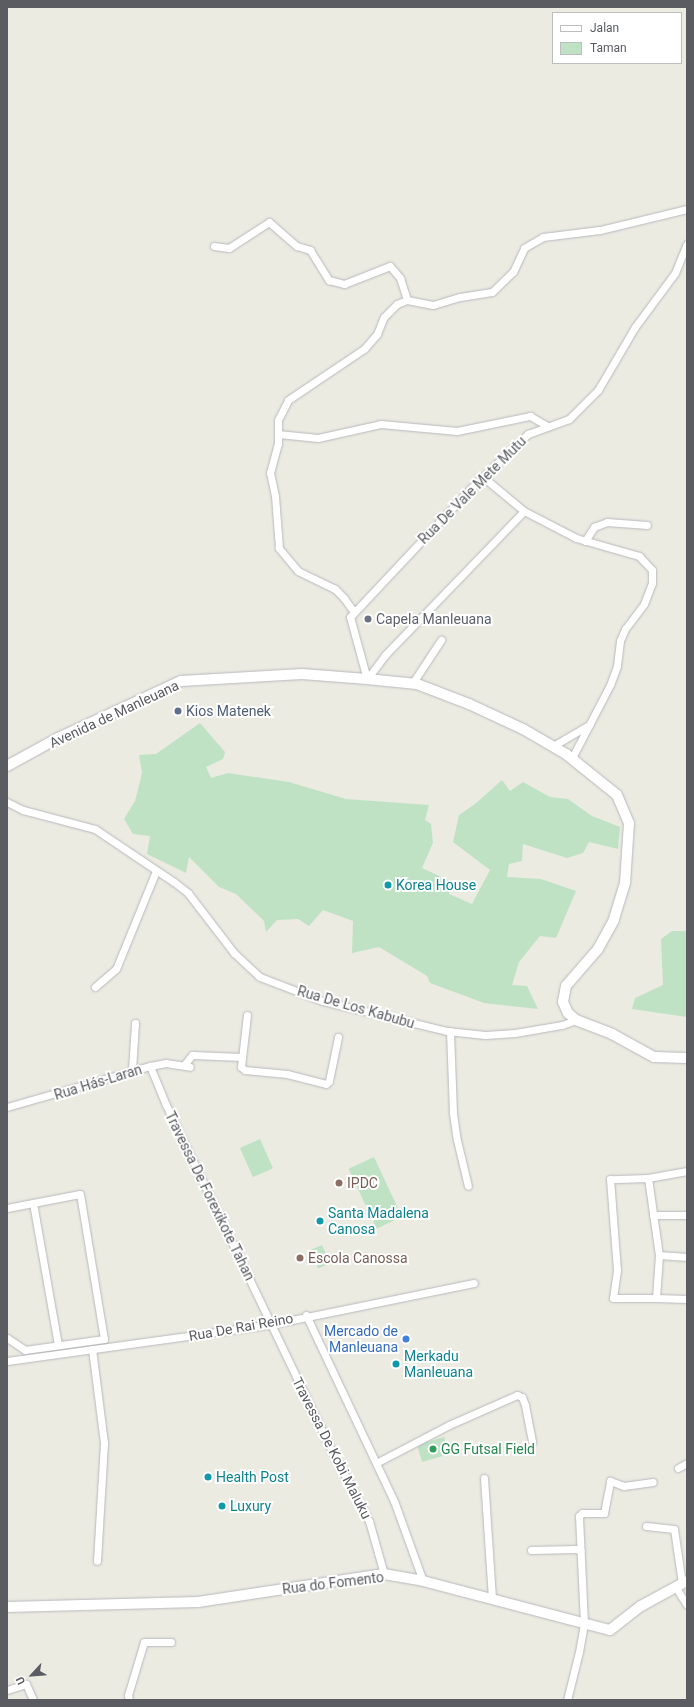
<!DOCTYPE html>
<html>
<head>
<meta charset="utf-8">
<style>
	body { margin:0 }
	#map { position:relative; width:694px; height:1707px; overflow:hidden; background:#ecebe2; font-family:Roboto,sans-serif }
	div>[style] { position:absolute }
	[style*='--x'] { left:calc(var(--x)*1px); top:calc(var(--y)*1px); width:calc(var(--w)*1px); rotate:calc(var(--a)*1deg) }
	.green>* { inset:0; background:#bfe2c5; transform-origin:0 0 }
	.roads { filter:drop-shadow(0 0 1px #b7b8bd) drop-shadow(0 0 1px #b7b8bd) }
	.street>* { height:7px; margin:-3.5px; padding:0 3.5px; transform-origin:3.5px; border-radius:3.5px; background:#fff }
	.secondary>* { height:10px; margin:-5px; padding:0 5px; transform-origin:5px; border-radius:5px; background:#fff }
	.dots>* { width:11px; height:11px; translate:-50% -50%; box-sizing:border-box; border:2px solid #fff; border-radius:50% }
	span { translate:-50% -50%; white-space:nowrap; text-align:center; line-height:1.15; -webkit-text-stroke:4px #fff; paint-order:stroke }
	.street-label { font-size:14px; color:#5a5c61 }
	.worship-label { font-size:14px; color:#5b616d }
	.left { translate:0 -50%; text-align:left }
	.service-label { font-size:14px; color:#4e5e75 }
	.culture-label { font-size:14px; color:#0d838f }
	.education-label { font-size:14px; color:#785e54 }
	.shop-label { font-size:14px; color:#366cbe }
	.right { translate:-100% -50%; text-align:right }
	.leisure-label { font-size:14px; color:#27864d }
	.frame { position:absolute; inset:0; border:8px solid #5a5c61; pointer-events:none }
	.legend { position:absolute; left:552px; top:12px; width:130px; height:52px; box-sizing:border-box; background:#fff; border:1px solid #bdbec0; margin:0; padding:5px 7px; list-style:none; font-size:12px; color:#5a5c61 }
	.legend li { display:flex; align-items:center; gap:8px; height:20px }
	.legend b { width:20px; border:1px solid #bdbec0 }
	.north { position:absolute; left:12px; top:1655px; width:40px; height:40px; -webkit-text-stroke:3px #fff; paint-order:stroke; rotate:244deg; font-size:11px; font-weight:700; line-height:16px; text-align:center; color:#5a5c61 }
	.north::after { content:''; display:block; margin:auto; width:14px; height:18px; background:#5a5c61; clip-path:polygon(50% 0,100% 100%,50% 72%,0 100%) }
</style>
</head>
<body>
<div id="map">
	<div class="green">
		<div style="clip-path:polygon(200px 723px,225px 752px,223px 759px,206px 767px,211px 778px,228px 773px,289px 782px,346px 799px,429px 805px,425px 820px,431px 824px,433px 843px,422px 868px,450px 881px,449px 894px,472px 904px,490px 870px,453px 842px,459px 815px,475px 804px,502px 780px,510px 791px,523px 782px,550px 797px,568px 799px,592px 816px,620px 827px,618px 849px,589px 842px,583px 853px,567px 858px,523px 844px,522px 861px,509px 864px,507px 877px,541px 879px,576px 891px,556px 938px,540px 936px,519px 962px,512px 985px,527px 986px,538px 1009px,484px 1003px,430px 983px,427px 976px,379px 947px,352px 953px,353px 921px,323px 910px,309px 926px,298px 919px,277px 920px,266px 932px,264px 921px,236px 894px,219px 887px,189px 857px,186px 873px,147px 854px,150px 836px,133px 834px,124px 819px,135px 801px,142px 773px,139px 755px,156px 754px)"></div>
		<div style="clip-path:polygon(672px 931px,687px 931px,687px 1017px,632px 1009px,635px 998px,663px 985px,661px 939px)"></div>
		<div style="left:260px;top:1139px;width:32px;height:22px;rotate:66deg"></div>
		<div style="left:374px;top:1157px;width:66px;height:28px;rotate:65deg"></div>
		<div style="left:322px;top:1245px;width:20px;height:13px;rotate:66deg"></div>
		<div style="left:444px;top:1437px;width:18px;height:28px;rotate:74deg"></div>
	</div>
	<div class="roads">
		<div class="street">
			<div style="--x:214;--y:246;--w:15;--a:8"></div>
			<div style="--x:229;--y:248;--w:48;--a:-33"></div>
			<div style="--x:269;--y:222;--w:37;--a:41"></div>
			<div style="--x:297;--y:246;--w:14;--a:17"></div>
			<div style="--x:310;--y:250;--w:36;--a:58"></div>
			<div style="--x:329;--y:280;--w:16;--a:15"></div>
			<div style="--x:344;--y:284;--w:49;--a:-21.4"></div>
			<div style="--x:390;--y:266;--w:16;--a:50"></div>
			<div style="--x:400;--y:278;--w:23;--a:72"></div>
			<div style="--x:407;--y:300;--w:26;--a:11"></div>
			<div style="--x:433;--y:305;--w:28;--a:-17"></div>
			<div style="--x:460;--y:297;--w:32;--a:-9"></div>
			<div style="--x:492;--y:292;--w:29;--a:-44"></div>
			<div style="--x:513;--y:272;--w:26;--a:-65"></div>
			<div style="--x:524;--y:248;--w:22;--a:-30"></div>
			<div style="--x:543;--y:237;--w:57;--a:-7"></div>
			<div style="--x:600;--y:230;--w:89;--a:-13.6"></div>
			<div style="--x:278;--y:434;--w:40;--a:5.7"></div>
			<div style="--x:318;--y:438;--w:65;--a:-12.5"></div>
			<div style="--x:381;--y:424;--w:76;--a:5.3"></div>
			<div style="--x:457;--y:431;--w:75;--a:-11.6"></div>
			<div style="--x:530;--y:416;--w:20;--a:30"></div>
			<div style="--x:483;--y:477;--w:53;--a:39.7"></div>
			<div style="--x:524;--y:511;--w:59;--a:27.4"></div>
			<div style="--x:576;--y:538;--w:66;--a:15.9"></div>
			<div style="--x:639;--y:556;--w:19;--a:47"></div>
			<div style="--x:652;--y:570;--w:13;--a:90"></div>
			<div style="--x:652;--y:583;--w:22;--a:111"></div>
			<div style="--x:644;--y:604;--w:31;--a:127"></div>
			<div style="--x:625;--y:629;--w:13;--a:113"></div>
			<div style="--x:620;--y:641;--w:25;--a:97"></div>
			<div style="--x:617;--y:666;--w:20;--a:110"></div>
			<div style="--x:610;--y:685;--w:82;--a:117.5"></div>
			<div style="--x:585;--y:541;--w:17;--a:-57"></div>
			<div style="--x:594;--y:527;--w:14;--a:-21"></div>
			<div style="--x:607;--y:522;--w:40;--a:4.3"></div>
			<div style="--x:354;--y:612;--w:17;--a:-126"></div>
			<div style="--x:344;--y:598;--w:13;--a:-135"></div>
			<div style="--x:335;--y:589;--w:41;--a:-154.1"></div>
			<div style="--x:298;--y:571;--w:30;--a:-130"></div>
			<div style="--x:279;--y:548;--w:52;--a:-94.4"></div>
			<div style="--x:275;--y:496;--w:24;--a:-102"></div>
			<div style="--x:270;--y:473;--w:30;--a:-75"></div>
			<div style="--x:278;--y:444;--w:24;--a:-90"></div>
			<div style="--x:278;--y:420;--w:22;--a:-63"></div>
			<div style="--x:288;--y:400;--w:92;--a:-33.9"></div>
			<div style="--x:364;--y:349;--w:20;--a:-49"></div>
			<div style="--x:377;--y:334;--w:18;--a:-68"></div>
			<div style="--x:384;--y:317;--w:18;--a:-45"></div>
			<div style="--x:397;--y:304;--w:11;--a:-22"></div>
			<div style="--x:367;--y:679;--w:64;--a:-105.3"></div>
			<div style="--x:350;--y:617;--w:177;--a:-46.8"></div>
			<div style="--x:471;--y:488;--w:79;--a:-43.5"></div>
			<div style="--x:528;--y:434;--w:44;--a:-20.1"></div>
			<div style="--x:569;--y:419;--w:41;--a:-45"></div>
			<div style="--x:598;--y:390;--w:73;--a:-59.6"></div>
			<div style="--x:635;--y:327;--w:67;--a:-53.5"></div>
			<div style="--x:675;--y:273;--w:31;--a:-68"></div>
			<div style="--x:367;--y:679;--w:30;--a:-53"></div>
			<div style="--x:385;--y:655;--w:200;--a:-46"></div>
			<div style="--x:412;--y:684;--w:53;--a:-56.6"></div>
			<div style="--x:553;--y:746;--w:42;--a:-30.3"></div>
			<div style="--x:7;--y:802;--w:18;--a:27"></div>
			<div style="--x:23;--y:810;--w:74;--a:14.8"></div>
			<div style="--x:95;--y:829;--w:95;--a:33.9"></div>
			<div style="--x:174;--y:882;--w:18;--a:38"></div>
			<div style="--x:188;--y:893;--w:76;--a:52.5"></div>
			<div style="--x:234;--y:953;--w:35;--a:43"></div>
			<div style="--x:260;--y:977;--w:67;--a:20.9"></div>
			<div style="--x:323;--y:1001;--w:128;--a:13.6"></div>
			<div style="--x:447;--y:1031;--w:38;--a:6"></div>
			<div style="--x:485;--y:1035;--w:30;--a:-4"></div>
			<div style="--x:515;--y:1033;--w:48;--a:-9.7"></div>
			<div style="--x:562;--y:1025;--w:15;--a:-20"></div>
			<div style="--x:95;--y:987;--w:28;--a:-41"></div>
			<div style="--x:116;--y:969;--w:106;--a:-67.8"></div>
			<div style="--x:247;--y:1015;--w:52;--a:96.6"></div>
			<div style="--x:241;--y:1067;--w:5;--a:37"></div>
			<div style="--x:245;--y:1070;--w:42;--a:5.4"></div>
			<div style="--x:287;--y:1074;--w:40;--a:14.4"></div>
			<div style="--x:326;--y:1084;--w:4;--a:-45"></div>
			<div style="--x:329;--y:1081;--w:45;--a:-78.4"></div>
			<div style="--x:450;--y:1031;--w:82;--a:87.9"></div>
			<div style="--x:453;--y:1113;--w:27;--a:82"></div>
			<div style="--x:457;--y:1140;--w:47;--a:76.6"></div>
			<div style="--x:184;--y:1065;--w:13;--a:-51"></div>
			<div style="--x:192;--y:1055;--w:50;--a:2.3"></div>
			<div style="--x:150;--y:1066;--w:42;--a:67.7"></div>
			<div style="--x:166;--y:1105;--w:388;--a:64.4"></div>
			<div style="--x:334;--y:1455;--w:75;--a:62.1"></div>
			<div style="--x:369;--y:1521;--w:55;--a:74.2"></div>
			<div style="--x:132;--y:1070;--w:47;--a:-86.3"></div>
			<div style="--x:7;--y:1107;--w:149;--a:-16"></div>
			<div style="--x:150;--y:1066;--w:16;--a:-11"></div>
			<div style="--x:166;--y:1063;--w:24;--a:9"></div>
			<div style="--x:687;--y:1171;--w:40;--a:170"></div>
			<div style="--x:648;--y:1178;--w:78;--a:81.9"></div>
			<div style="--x:659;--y:1255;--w:43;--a:94"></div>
			<div style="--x:656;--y:1298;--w:31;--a:2"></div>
			<div style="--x:648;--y:1178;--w:38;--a:178"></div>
			<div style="--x:610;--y:1179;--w:91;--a:85.6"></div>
			<div style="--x:617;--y:1270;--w:28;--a:98"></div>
			<div style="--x:613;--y:1298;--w:43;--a:0"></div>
			<div style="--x:33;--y:1203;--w:144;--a:80"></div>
			<div style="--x:7;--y:1208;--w:74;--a:-10.9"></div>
			<div style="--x:80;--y:1194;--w:147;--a:80.6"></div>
			<div style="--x:104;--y:1339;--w:80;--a:172.1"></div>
			<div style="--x:25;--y:1350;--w:22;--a:-146"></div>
			<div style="--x:653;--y:1215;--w:34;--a:0"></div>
			<div style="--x:659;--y:1255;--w:28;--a:4"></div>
			<div style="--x:306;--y:1315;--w:206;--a:64.7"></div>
			<div style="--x:394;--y:1501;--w:85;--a:70.1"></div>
			<div style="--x:92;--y:1349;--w:95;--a:82.7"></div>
			<div style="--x:104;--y:1443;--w:118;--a:93.4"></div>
			<div style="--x:7;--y:1361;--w:268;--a:-7.9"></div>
			<div style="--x:272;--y:1324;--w:206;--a:-11.5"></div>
			<div style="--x:376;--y:1463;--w:82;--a:-27.5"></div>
			<div style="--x:449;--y:1425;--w:74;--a:-23.8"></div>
			<div style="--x:517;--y:1395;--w:5;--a:22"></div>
			<div style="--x:522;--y:1397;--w:9;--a:69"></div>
			<div style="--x:525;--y:1405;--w:37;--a:79"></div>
			<div style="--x:678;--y:1468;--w:10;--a:-29"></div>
			<div style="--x:484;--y:1478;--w:121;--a:86.2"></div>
			<div style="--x:646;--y:1526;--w:28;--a:6"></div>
			<div style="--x:674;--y:1529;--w:55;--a:81.6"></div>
			<div style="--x:531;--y:1550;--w:45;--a:-1.3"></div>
			<div style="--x:576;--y:1549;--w:5;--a:22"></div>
			<div style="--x:675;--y:1586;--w:22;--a:58"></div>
			<div style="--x:7;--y:1690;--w:20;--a:-18"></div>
			<div style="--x:26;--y:1684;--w:17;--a:66"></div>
			<div style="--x:129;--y:1700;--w:5;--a:-101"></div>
			<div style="--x:128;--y:1695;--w:55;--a:-73.2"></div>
			<div style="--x:144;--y:1642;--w:27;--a:0"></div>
			<div style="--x:567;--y:1700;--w:49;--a:-76"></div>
			<div style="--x:579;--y:1652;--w:29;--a:-80"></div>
			<div style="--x:584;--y:1623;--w:107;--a:-92.7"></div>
			<div style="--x:579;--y:1516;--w:4;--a:-45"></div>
			<div style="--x:582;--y:1513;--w:22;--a:0"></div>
			<div style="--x:604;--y:1513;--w:33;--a:-79"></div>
			<div style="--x:610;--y:1481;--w:15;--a:20"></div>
			<div style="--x:624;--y:1486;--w:29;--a:-8"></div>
		</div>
		<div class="secondary">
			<div style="--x:7;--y:766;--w:58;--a:-28.8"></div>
			<div style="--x:58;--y:738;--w:136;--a:-24.9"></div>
			<div style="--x:181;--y:681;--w:121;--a:-3.3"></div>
			<div style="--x:302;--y:674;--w:65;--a:4.4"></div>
			<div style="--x:367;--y:679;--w:50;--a:5.7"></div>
			<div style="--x:417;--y:684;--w:56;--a:21"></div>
			<div style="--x:469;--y:704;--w:60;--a:24.8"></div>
			<div style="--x:523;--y:729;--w:50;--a:30.2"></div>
			<div style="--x:566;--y:754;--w:65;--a:38.8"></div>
			<div style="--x:617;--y:795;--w:30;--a:67"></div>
			<div style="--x:629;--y:823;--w:60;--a:93.8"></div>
			<div style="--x:625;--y:883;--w:39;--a:107"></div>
			<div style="--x:614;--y:920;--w:33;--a:119"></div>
			<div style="--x:598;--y:949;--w:49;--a:130.9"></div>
			<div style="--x:566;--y:986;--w:16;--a:101"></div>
			<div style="--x:563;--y:1002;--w:12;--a:66"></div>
			<div style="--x:568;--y:1013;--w:11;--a:41"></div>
			<div style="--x:576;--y:1020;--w:39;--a:21"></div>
			<div style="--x:612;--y:1034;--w:48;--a:28.7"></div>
			<div style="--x:654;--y:1057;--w:33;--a:2"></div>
			<div style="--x:7;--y:1607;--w:191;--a:-1.5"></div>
			<div style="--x:198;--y:1602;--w:188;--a:-8.6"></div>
			<div style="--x:384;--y:1574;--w:40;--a:10"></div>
			<div style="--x:423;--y:1581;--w:193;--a:14.7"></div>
			<div style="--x:610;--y:1630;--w:39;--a:-38"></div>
			<div style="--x:641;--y:1606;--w:52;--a:-28.5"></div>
		</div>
	</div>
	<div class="dots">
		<div style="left:368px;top:619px;background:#6b7280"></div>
		<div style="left:178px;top:711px;background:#5c6f8a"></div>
		<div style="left:388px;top:885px;background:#0f9aa8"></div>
		<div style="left:339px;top:1183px;background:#8d6e63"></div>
		<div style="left:320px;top:1221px;background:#0f9aa8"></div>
		<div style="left:300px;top:1258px;background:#8d6e63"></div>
		<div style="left:406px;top:1339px;background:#3f7fe0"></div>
		<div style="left:396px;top:1364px;background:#0f9aa8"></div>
		<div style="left:433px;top:1449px;background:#2e9e5b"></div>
		<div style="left:208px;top:1477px;background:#0f9aa8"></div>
		<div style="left:222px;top:1506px;background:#0f9aa8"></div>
	</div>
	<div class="street-label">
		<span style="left:472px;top:490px;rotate:-45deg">Rua De Vale Mete Mutu</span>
		<span style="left:114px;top:714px;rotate:-25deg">Avenida de Manleuana</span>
		<span style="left:356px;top:1007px;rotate:16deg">Rua De Los Kabubu</span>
		<span style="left:98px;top:1082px;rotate:-17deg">Rua Hás-Laran</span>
		<span style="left:210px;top:1196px;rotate:64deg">Travessa De Forexikote Tahan</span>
		<span style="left:241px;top:1327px;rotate:-10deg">Rua De Rai Reino</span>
		<span style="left:332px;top:1448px;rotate:63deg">Travessa De Kobi Maluku</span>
		<span style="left:333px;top:1583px;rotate:-7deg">Rua do Fomento</span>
	</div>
	<div class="worship-label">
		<span class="left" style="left:376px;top:619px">Capela Manleuana</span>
	</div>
	<div class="service-label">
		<span class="left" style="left:186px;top:711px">Kios Matenek</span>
	</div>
	<div class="culture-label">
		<span class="left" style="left:396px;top:885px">Korea House</span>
		<span class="left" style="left:328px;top:1221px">Santa Madalena<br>Canosa</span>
		<span class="left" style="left:404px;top:1364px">Merkadu<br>Manleuana</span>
		<span class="left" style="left:216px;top:1477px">Health Post</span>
		<span class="left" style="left:230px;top:1506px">Luxury</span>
	</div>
	<div class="education-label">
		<span class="left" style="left:347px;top:1183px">IPDC</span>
		<span class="left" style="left:308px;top:1258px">Escola Canossa</span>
	</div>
	<div class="shop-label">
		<span class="right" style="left:398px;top:1339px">Mercado de<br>Manleuana</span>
	</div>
	<div class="leisure-label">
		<span class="left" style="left:441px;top:1449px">GG Futsal Field</span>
	</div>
	<div class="frame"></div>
	<ul class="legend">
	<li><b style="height:5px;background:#fff"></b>Jalan</li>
	<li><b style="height:11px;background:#bfe2c5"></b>Taman</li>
	</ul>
	<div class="north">U</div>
</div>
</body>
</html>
